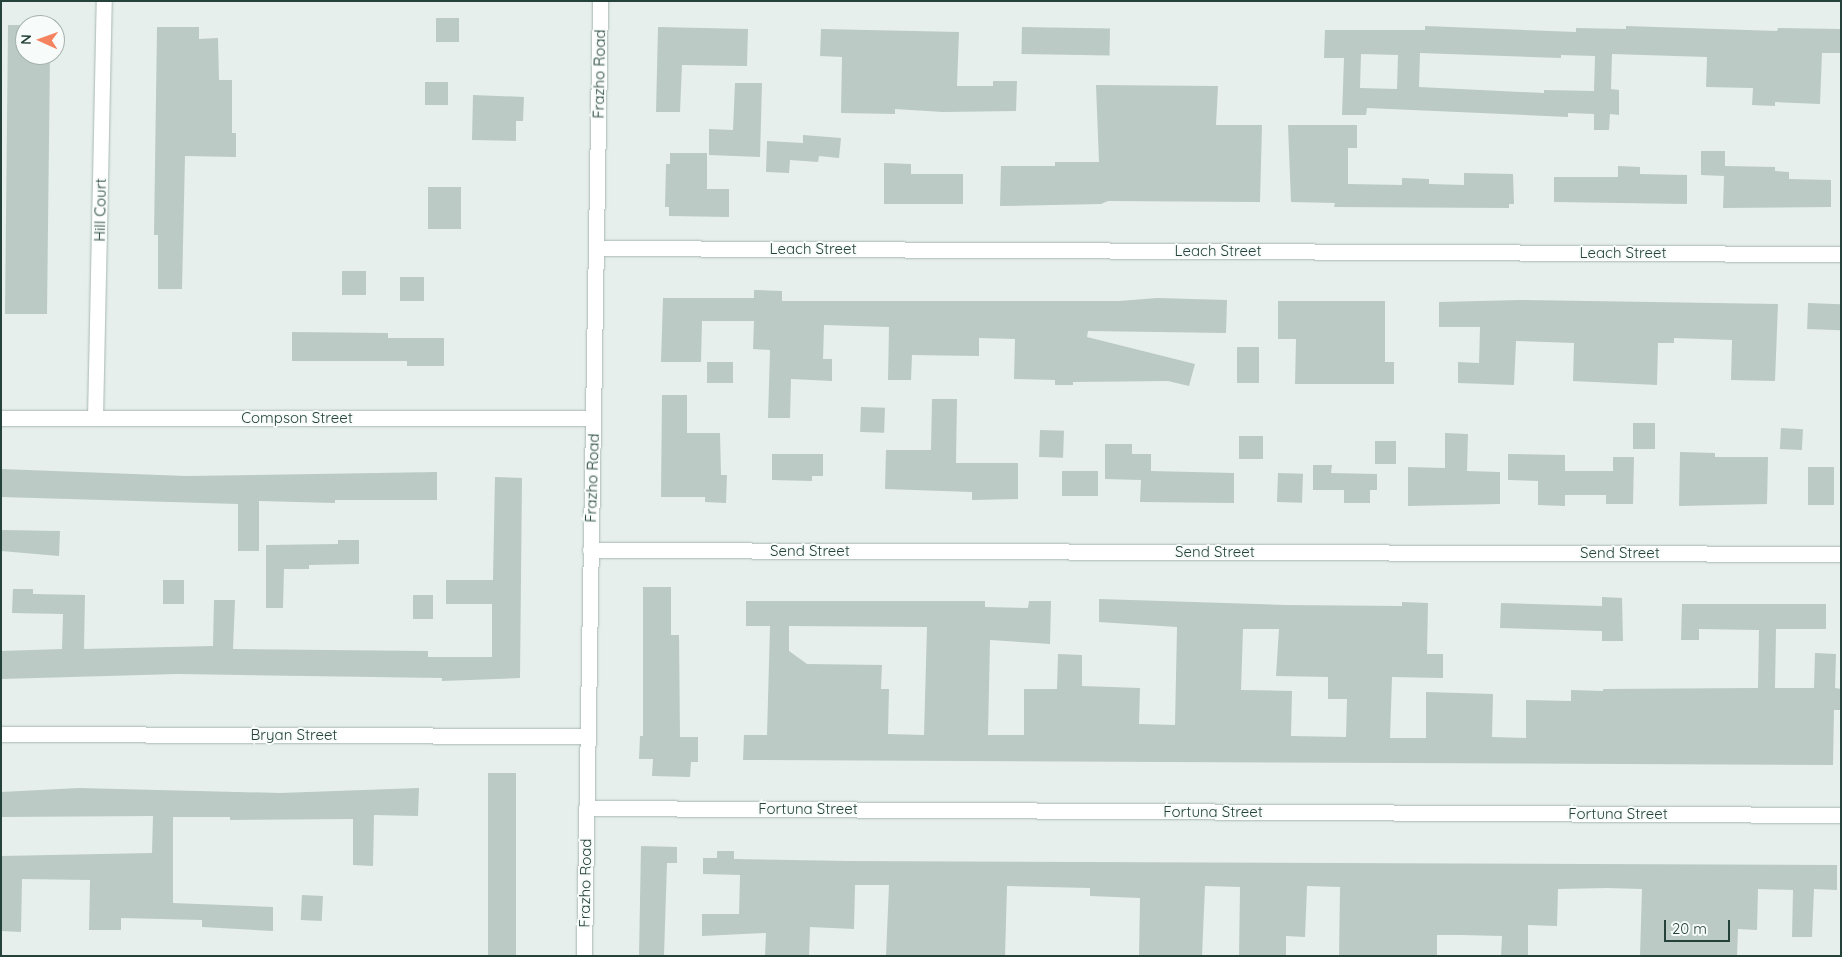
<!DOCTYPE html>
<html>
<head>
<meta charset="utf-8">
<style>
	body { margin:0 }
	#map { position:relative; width:1842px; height:957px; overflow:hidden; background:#e6efeb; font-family:Quicksand,sans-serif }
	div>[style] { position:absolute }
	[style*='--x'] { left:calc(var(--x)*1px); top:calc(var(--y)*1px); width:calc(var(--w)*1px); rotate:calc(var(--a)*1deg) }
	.building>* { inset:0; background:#bbcac4; transform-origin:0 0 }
	.roads { filter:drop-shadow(0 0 1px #a8b8b2) drop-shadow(0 0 1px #a8b8b2) }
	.minor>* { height:15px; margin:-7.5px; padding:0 7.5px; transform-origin:7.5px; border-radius:7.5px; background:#fff }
	.tertiary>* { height:15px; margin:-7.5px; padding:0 7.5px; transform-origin:7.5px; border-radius:7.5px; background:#fff }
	span { translate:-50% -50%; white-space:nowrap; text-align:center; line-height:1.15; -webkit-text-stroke:4px #f7fbf9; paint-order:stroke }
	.street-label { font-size:15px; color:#24423a }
	.frame { position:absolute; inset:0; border:2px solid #24423a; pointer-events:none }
	.north { position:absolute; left:15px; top:15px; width:50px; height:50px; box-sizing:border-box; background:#f7fbf9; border:1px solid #a3b1ad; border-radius:50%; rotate:272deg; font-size:14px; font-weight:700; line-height:20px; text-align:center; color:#24423a }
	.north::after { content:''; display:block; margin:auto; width:18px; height:22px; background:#f4845f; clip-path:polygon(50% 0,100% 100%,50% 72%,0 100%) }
	.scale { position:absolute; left:1664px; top:920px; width:66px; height:22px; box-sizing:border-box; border:2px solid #24423a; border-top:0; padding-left:6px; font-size:15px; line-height:18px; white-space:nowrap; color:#24423a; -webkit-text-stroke:4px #f7fbf9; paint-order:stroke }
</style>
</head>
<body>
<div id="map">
	<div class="building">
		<div style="left:436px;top:18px;width:23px;height:24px"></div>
		<div style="clip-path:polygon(8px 25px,25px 25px,25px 55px,50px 55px,47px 314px,5px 314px)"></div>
		<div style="clip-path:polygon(evenodd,1425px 26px,1576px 32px,1576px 28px,1626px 29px,1626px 26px,1777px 31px,1778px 28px,1841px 29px,1841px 53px,1822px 53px,1820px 104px,1775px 102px,1775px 106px,1752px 105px,1753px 88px,1706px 87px,1707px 57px,1612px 54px,1611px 89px,1619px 90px,1619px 115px,1610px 114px,1609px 130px,1594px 130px,1594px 114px,1568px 113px,1568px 117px,1367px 108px,1366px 115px,1342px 115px,1344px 58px,1324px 58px,1325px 30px,1425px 30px,1425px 26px,1420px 53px,1561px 58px,1561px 55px,1595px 56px,1594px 91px,1544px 90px,1544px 93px,1419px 87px,1420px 53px,1425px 26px,1361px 54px,1398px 55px,1397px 89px,1360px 88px,1361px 54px)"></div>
		<div style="clip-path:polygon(157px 27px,199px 27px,199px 39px,218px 38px,219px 80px,232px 80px,232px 133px,236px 133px,236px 157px,185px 156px,182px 289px,158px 289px,158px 235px,154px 235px)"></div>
		<div style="clip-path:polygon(658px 27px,748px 29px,747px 66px,682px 65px,680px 112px,656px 112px)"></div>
		<div style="left:1022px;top:27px;width:88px;height:27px;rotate:1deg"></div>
		<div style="clip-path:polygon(821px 29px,959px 32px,957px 86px,993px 86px,993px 81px,1017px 81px,1016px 111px,943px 112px,895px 109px,895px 114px,841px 113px,842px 57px,820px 56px)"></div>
		<div style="left:425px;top:82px;width:23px;height:23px"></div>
		<div style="clip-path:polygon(735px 83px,762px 83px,760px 157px,709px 155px,709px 129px,733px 130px)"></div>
		<div style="clip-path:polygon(1096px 85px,1218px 86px,1216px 125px,1262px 125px,1260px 202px,1108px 201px,1101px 204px,1000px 206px,1001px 166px,1055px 166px,1055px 162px,1099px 162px)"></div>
		<div style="clip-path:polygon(473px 95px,524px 97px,523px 121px,516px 121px,516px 141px,472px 140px)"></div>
		<div style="clip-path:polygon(1288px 125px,1357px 125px,1357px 148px,1348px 148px,1348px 184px,1402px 185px,1402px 178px,1429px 179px,1429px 184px,1464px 185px,1464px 173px,1513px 174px,1514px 204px,1509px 204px,1509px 208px,1334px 207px,1335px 203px,1291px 202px)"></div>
		<div style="clip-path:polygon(803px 135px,841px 138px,839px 158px,819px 156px,818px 162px,790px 160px,789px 173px,766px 172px,767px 141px,803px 143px)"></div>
		<div style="clip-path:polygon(1701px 151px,1725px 151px,1725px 166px,1775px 167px,1775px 171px,1789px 172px,1789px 179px,1831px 180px,1831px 207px,1723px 208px,1724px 176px,1701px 175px)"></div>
		<div style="clip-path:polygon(670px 153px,707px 153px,707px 189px,729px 189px,729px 217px,669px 216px,669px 207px,665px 207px,666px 164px,670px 164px)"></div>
		<div style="clip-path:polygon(884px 163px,911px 164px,911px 174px,963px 174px,963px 204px,884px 204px)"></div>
		<div style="clip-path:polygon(1618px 166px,1640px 167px,1640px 174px,1687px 175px,1687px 204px,1554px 202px,1554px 177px,1618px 177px)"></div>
		<div style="left:428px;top:187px;width:33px;height:42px"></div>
		<div style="left:342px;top:271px;width:24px;height:24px"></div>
		<div style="left:400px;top:277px;width:24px;height:24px"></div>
		<div style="clip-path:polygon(754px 290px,782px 291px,782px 301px,1119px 301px,1157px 298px,1227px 300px,1226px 333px,1088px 331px,1087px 337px,1195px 364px,1189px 386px,1168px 381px,1073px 382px,1073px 385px,1055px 385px,1055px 380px,1014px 379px,1015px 339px,979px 338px,979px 356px,912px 355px,911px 380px,888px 380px,889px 327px,824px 325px,823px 359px,832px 359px,832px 381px,791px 379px,790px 418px,768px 418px,770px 350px,753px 349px,754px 321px,702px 321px,701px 362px,661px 362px,663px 298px,754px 298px)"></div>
		<div style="clip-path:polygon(1521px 300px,1778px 304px,1775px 381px,1731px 380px,1732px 340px,1674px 338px,1674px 343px,1658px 343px,1657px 385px,1573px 381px,1574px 343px,1516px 341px,1514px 385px,1458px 383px,1458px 362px,1479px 363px,1480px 327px,1439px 327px,1439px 302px)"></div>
		<div style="clip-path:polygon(1278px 301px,1385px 301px,1385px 362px,1394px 362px,1394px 384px,1295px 384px,1296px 339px,1278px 339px)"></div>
		<div style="left:1808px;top:303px;width:33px;height:26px;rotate:2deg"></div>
		<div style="clip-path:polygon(292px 332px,388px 333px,388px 338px,444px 338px,444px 366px,407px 366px,407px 361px,292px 361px)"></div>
		<div style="left:1237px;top:347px;width:22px;height:36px"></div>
		<div style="left:707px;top:362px;width:26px;height:21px"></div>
		<div style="clip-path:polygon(662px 395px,687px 395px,687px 433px,720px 433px,721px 475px,727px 475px,726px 503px,705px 502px,705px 497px,661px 497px)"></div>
		<div style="clip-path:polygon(932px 399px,957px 399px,956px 463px,1018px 463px,1018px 499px,972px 500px,972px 492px,885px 489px,886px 450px,931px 450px)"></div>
		<div style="left:861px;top:407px;width:24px;height:25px;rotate:2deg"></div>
		<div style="left:1633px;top:423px;width:22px;height:26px"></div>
		<div style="left:1781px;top:428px;width:22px;height:21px;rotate:3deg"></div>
		<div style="left:1040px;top:430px;width:24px;height:27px;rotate:2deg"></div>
		<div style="clip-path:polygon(1445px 433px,1468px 434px,1467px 471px,1500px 472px,1500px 504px,1408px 506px,1408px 467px,1445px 468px)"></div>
		<div style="left:1239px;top:436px;width:24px;height:23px"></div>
		<div style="left:1375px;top:441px;width:21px;height:23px"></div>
		<div style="clip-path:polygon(1105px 444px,1132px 444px,1132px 454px,1151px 454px,1151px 471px,1234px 473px,1234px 503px,1140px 502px,1141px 480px,1105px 479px)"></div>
		<div style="clip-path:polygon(1680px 452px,1715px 453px,1715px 457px,1768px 457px,1767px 504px,1679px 506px)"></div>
		<div style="clip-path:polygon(772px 454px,823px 454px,823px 476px,812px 476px,812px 481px,772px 480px)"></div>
		<div style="clip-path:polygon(1508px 454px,1565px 455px,1565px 471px,1613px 471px,1613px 457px,1634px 457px,1633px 504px,1606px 504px,1606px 495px,1565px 495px,1565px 506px,1538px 505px,1538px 481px,1508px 480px)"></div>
		<div style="clip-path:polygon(1313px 465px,1332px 465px,1331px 473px,1377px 474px,1377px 490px,1370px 490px,1370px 503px,1344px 503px,1344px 490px,1313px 490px)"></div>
		<div style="left:1808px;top:467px;width:26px;height:38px"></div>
		<div style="clip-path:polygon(1px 469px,186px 476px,437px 472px,437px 500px,335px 500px,335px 503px,259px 501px,259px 551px,238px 551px,238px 504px,1px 497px)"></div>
		<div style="left:1062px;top:471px;width:36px;height:25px"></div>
		<div style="left:1278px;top:473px;width:25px;height:29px;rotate:2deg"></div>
		<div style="clip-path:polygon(495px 477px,522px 478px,520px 678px,442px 681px,442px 678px,177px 674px,1px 679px,1px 651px,62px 649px,63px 614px,12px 613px,13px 589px,33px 589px,33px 594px,85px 595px,84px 649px,213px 646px,214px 600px,235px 600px,233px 649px,428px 651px,428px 657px,492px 657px,492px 604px,446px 604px,446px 580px,493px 580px)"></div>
		<div style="clip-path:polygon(1px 530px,60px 531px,59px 556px,1px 551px)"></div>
		<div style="clip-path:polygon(338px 540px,359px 540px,359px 564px,309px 565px,309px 569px,284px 569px,283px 608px,266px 608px,266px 545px,338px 544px)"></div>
		<div style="left:163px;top:580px;width:21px;height:24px"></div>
		<div style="clip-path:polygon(643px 587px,671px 587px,671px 635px,679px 635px,680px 737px,698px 737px,698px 762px,691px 762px,690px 777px,652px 776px,653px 759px,639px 759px,640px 736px,643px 736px)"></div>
		<div style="left:413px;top:595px;width:20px;height:24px"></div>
		<div style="clip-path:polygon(1602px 597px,1622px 598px,1623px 641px,1602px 641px,1602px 631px,1500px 628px,1501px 603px,1602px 606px)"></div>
		<div style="clip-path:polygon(evenodd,1099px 599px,1286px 605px,1402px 606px,1402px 602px,1428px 603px,1427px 654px,1443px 654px,1443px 678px,1392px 677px,1390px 738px,1426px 738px,1426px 692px,1493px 694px,1492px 737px,1526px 738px,1526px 700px,1571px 701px,1571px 690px,1603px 691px,1603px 689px,1758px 688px,1759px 630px,1699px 629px,1699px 640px,1681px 640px,1682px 604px,1826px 604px,1826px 629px,1776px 629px,1775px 688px,1814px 688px,1815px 653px,1836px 654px,1835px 688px,1841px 689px,1841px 710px,1834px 710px,1833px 765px,743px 760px,744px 735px,767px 735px,770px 626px,746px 626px,746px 601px,985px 601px,985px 607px,1028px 608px,1029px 601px,1051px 601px,1050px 644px,990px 640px,988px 735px,1024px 735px,1024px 689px,1057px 689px,1058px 654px,1082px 655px,1082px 686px,1140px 688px,1139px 724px,1175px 725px,1177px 627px,1099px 622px,1099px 599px,789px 626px,927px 627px,924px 735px,888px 734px,889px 689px,881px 689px,882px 665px,807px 664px,789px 651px,789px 626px,1099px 599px,1243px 629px,1279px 629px,1276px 676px,1328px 677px,1328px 699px,1347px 699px,1346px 737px,1291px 736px,1292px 691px,1241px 690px,1243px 629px)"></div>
		<div style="left:488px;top:773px;width:28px;height:183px"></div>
		<div style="clip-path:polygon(79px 788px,280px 793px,419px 788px,418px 816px,374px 815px,373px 866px,353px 865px,353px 819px,230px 820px,230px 817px,173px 817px,173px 903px,273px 907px,273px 931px,202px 927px,202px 920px,121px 918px,121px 930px,89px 930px,90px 880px,22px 879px,21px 932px,1px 931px,1px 856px,152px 853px,153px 816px,1px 817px,1px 792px)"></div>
		<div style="clip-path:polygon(641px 846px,677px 847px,677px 863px,667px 863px,664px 956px,639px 956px)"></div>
		<div style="clip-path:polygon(717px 851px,734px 851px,734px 859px,848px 861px,1837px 865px,1837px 890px,1814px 889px,1812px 937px,1792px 937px,1793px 890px,1758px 889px,1757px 930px,1738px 929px,1737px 956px,1640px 956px,1642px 889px,1607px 888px,1558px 889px,1557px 926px,1528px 925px,1528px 956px,1501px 956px,1502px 936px,1461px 935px,1437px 935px,1437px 956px,1339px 956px,1340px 887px,1307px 886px,1305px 937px,1286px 936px,1286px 956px,1239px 956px,1240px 887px,1205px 886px,1202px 956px,1139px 956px,1140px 898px,1090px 896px,1090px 888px,1007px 886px,1005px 956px,886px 956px,889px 885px,855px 885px,854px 929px,810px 927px,809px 956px,765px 956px,766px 933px,702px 936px,702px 914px,739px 914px,740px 875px,703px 874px,703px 858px,717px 858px)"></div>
		<div style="left:302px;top:895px;width:21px;height:25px;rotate:3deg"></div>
	</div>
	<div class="roads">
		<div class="minor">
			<div style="--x:596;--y:248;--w:1245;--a:0.28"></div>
			<div style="--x:1;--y:418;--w:592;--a:0"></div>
			<div style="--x:95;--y:418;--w:417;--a:-88.8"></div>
			<div style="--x:590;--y:550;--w:1251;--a:0.18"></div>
			<div style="--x:1;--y:734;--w:586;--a:0.2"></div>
			<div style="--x:586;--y:808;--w:1255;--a:0.32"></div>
		</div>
		<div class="tertiary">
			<div style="--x:584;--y:956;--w:955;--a:-89.04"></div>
		</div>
	</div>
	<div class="street-label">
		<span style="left:599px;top:74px;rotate:-89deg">Frazho Road</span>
		<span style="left:100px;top:210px;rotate:-89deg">Hill Court</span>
		<span style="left:813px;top:249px">Leach Street</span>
		<span style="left:1218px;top:251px">Leach Street</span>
		<span style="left:1623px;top:253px">Leach Street</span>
		<span style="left:297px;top:418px">Compson Street</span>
		<span style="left:592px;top:478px;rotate:-88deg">Frazho Road</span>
		<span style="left:810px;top:551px">Send Street</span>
		<span style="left:1215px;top:552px">Send Street</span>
		<span style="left:1620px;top:553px">Send Street</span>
		<span style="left:294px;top:735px">Bryan Street</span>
		<span style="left:808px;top:809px">Fortuna Street</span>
		<span style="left:1213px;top:812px">Fortuna Street</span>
		<span style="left:1618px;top:814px">Fortuna Street</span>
		<span style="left:585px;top:883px;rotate:-89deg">Frazho Road</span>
	</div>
	<div class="frame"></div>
	<div class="north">N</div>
	<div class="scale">20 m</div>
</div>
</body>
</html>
